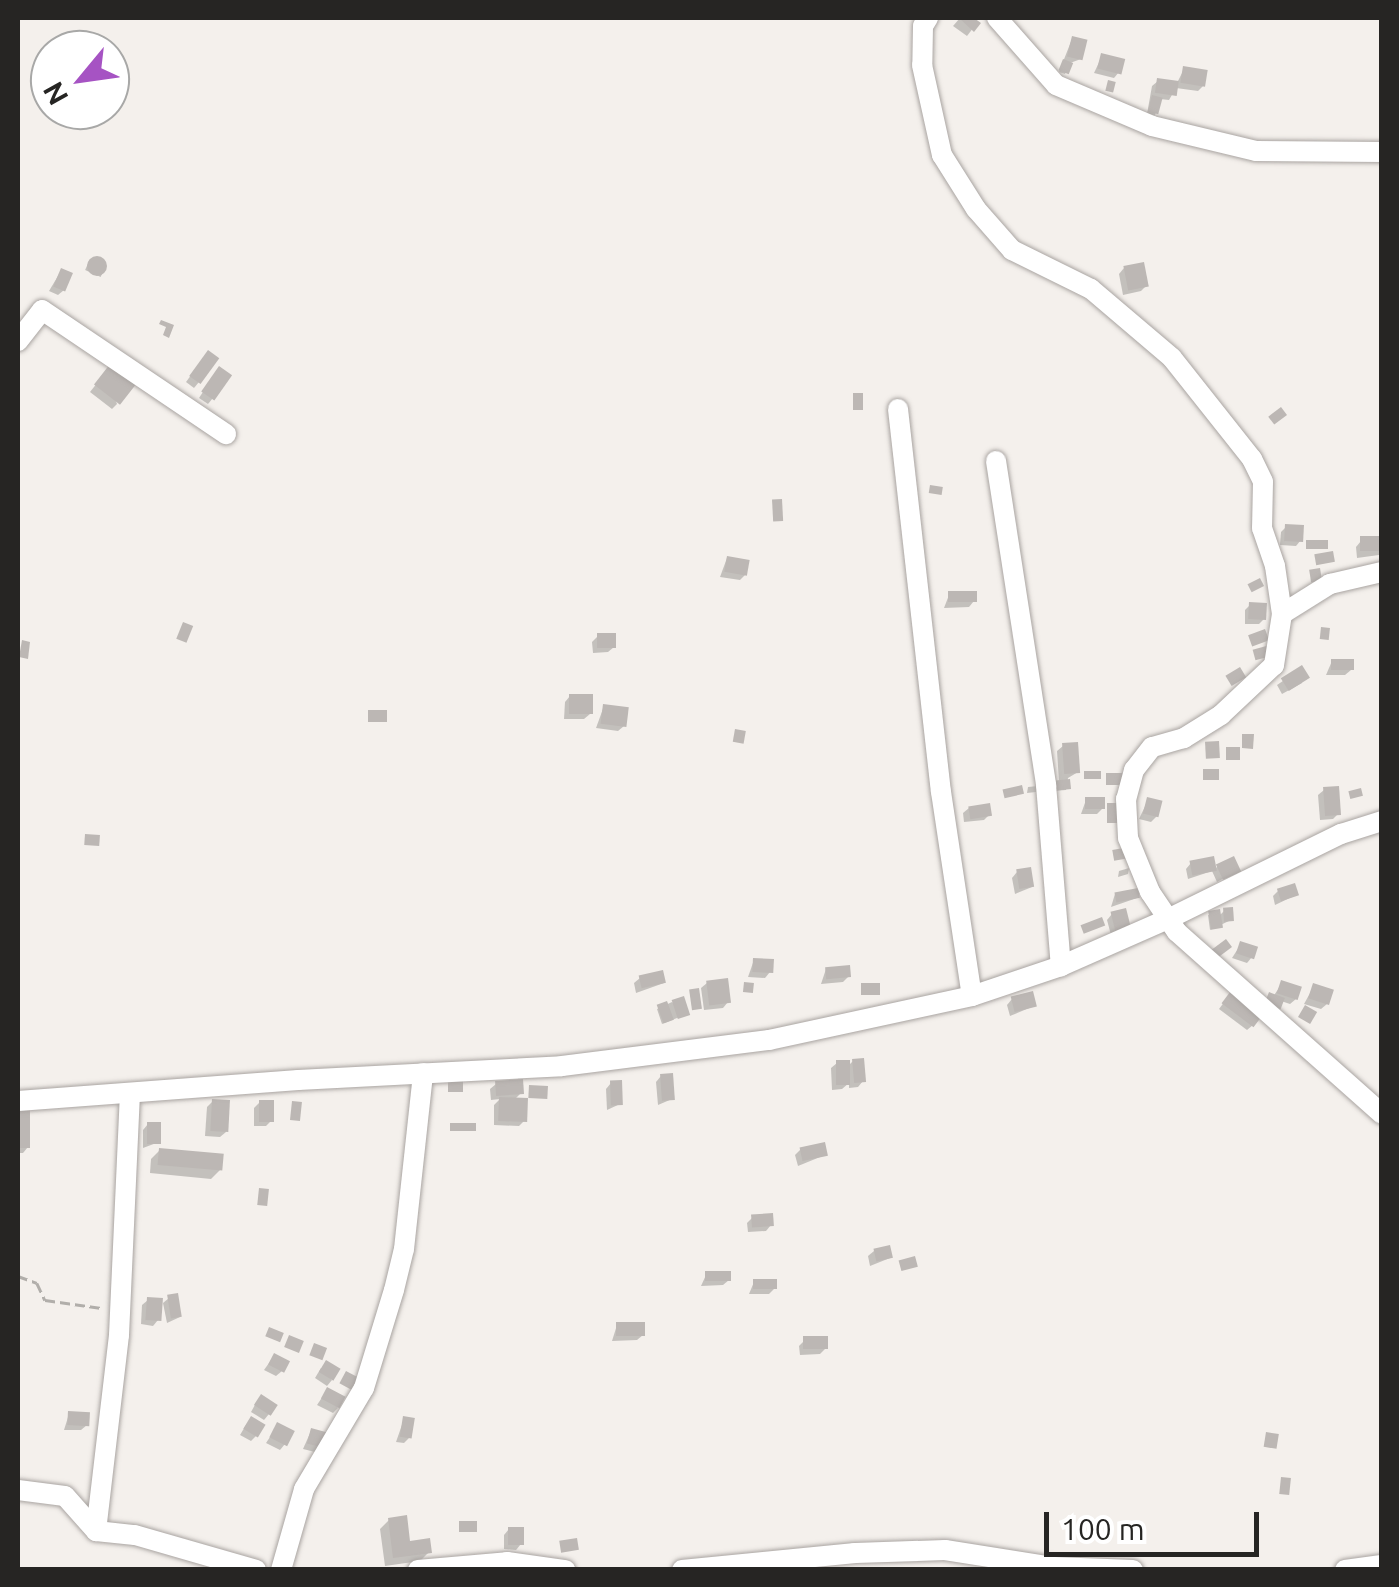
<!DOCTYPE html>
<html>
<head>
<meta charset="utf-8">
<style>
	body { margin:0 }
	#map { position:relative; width:1399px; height:1587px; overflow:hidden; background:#f4f0ec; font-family:Ubuntu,sans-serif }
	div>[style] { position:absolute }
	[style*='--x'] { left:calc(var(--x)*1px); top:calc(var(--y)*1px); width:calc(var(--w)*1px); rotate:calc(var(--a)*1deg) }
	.shadow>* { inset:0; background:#0003; transform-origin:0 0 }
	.building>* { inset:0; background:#bcb7b4; transform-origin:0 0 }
	.round { border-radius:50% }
	.path>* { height:2.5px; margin-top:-1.25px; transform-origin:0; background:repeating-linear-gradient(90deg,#b1aeaa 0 10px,transparent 0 15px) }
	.roads { filter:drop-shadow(0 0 2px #a9a4a1) drop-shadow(0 0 2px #a9a4a1) }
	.minor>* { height:20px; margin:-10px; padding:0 10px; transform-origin:10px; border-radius:10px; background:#fff }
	span { translate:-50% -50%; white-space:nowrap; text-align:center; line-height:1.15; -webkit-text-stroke:9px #fff; paint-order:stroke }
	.frame { position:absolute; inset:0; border:20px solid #262523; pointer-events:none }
	.north { position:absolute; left:30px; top:30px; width:100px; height:100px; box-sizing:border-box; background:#fff; border:2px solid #a8a8a7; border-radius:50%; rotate:241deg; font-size:28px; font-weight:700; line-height:40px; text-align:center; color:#262523 }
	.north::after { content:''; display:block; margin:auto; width:35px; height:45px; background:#a653c3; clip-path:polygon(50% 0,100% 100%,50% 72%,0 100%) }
	.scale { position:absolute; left:1044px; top:1512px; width:215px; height:45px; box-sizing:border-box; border:5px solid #262523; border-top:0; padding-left:12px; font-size:30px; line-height:35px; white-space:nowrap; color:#262523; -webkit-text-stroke:8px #fff; paint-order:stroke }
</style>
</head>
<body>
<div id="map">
	<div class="shadow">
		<div style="clip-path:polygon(960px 18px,977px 23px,967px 36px,953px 26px)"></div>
		<div style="clip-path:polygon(1072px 39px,1081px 59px,1070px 63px,1065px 74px,1059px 72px)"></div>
		<div style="clip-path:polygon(1102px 56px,1119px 72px,1114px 78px,1094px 73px)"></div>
		<div style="clip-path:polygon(1184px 69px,1203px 86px,1198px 91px,1176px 88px,1169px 100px,1160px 99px,1155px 115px,1147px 114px,1152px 86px,1158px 81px,1177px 83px)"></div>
		<div style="left:90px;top:259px;width:17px;height:12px;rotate:24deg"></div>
		<div style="clip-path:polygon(1124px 268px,1146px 286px,1141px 291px,1123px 295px,1119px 274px)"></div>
		<div style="clip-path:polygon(61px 271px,64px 290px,58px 295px,49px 291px)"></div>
		<div style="clip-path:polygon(203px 359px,199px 382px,194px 388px,186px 382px)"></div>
		<div style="clip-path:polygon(105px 373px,117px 404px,112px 409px,90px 392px)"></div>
		<div style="clip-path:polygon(214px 375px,213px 398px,208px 404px,199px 398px)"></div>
		<div style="clip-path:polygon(1286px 527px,1301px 540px,1296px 546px,1280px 545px,1281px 532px)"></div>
		<div style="clip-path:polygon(1382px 539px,1379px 555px,1357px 558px,1356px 547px,1361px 541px)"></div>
		<div style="clip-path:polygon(727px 558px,745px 575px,740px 580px,720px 577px)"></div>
		<div style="clip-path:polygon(949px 595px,974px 601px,969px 607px,944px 608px)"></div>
		<div style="clip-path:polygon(1250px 605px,1264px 619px,1259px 624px,1245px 624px,1245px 610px)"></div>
		<div style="clip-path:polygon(598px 636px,614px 647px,608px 652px,593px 653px,592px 642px)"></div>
		<div style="clip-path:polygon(1332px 661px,1351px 670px,1345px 675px,1326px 675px)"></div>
		<div style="clip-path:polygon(1302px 668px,1302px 683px,1282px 694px,1277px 685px)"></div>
		<div style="clip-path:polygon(570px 696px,590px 714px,584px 719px,564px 719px,565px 702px)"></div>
		<div style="clip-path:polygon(604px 706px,624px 726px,618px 731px,596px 728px)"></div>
		<div style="clip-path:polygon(1063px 746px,1078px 772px,1068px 778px,1066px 790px,1052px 791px,1059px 782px,1057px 751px)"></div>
		<div style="clip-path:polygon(1038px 786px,1036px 792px,1027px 793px,1028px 787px)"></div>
		<div style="clip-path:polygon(1324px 790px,1338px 814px,1333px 819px,1320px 820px,1318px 795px)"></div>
		<div style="clip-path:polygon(1086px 800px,1103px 808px,1097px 814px,1081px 814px)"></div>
		<div style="clip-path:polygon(1148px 800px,1157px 816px,1151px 822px,1139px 819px)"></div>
		<div style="clip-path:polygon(969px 808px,989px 815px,984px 820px,964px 822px,963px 813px)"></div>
		<div style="clip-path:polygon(1191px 863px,1214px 870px,1218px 866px,1238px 870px,1217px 882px,1212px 871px,1188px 879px,1186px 869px)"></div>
		<div style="clip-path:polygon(1129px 868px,1128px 874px,1118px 877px,1119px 871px)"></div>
		<div style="clip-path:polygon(1017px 872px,1032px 887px,1015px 894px,1012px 878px)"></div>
		<div style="clip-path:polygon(1278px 891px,1296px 895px,1275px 905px,1273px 896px)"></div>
		<div style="clip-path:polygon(1115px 894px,1137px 898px,1111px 907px)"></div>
		<div style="clip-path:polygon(1224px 911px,1231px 920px,1210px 930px,1208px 915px,1219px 916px)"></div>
		<div style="clip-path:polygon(1112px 914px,1128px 927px,1111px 935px,1107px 920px)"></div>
		<div style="clip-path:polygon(1241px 944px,1252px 957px,1247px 963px,1232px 958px)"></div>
		<div style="clip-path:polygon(754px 960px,770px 972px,765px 978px,748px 977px)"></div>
		<div style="clip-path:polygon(826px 969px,849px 976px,843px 982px,821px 984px)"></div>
		<div style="clip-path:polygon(640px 978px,664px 983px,636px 993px,634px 983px)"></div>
		<div style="clip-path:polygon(707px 983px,728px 1002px,723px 1008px,704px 1010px,701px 988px)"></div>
		<div style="clip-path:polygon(1282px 983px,1296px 999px,1290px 1004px,1281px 1001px,1277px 1010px,1273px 997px)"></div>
		<div style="clip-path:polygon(1314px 986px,1327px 1004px,1321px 1009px,1304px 1004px)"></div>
		<div style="clip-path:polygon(1012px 999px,1034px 1006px,1010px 1016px,1007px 1005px)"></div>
		<div style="clip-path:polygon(1225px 1001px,1253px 1025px,1247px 1030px,1219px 1009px)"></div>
		<div style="clip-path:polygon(672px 1002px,687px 1014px,662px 1024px,657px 1009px)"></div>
		<div style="clip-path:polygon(853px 1061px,863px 1081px,858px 1087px,849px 1088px,849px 1083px,842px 1089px,832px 1090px,831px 1068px,837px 1063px,847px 1067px)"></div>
		<div style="clip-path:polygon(661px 1076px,672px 1099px,658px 1105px,656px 1082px)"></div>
		<div style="clip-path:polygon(611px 1083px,620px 1104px,607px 1110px,606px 1089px)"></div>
		<div style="clip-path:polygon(496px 1084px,521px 1093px,514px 1100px,525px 1120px,519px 1126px,494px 1125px,494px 1105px,500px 1099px,491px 1100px,490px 1089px)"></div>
		<div style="clip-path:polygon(213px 1101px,226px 1132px,220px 1137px,205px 1136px,207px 1107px)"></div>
		<div style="clip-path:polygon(260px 1102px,271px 1121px,266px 1126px,254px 1126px,254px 1108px)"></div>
		<div style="clip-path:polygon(18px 1109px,28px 1147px,23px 1153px,18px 1153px)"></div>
		<div style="clip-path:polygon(148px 1124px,159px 1142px,143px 1148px,143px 1130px)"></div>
		<div style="clip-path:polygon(801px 1149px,825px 1155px,798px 1166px,795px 1155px)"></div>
		<div style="clip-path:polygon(160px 1150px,220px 1170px,211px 1179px,150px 1173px,151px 1159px)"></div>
		<div style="clip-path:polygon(753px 1217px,771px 1225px,766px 1231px,748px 1232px,747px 1223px)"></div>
		<div style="clip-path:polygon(874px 1251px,890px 1258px,870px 1266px,868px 1256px)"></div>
		<div style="clip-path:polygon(706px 1275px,729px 1280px,723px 1285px,701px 1286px)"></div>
		<div style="clip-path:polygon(754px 1282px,775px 1288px,769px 1294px,749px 1294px)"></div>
		<div style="clip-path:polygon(169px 1298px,180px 1317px,167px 1323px,163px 1303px)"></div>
		<div style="clip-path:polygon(148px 1300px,158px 1320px,153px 1326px,141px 1324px,142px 1305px)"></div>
		<div style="clip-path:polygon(617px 1325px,643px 1335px,637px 1340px,612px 1341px)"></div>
		<div style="clip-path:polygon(805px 1340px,826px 1348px,820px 1354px,800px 1355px,799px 1346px)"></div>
		<div style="clip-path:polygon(274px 1356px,282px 1371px,276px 1376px,264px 1370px)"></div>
		<div style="clip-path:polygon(321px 1368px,332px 1380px,327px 1386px,315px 1378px)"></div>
		<div style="clip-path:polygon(327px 1390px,338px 1408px,333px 1413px,317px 1405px)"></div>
		<div style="clip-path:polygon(256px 1403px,269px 1414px,264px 1420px,251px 1412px)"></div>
		<div style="clip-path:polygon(69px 1414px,87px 1425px,81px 1430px,64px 1430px)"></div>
		<div style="clip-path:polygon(404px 1419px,409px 1438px,404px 1443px,396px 1442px)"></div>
		<div style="clip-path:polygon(246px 1425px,256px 1436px,251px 1441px,240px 1435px)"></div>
		<div style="clip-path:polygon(278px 1425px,285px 1444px,280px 1450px,266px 1443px)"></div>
		<div style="clip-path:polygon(311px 1431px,321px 1446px,315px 1452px,303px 1449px)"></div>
		<div style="clip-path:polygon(389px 1520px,408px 1544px,429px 1552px,420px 1561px,385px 1566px,380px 1529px)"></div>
		<div style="clip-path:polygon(509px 1529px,521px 1544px,516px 1550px,504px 1549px,504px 1535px)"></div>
	</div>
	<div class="building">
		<div style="clip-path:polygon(959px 18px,974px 18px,981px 23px,974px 32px)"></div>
		<div style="left:1072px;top:36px;width:16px;height:21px;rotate:14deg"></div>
		<div style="left:1101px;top:53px;width:25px;height:16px;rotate:14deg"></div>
		<div style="left:1063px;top:59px;width:11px;height:12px;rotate:22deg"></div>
		<div style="left:1183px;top:66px;width:25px;height:17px;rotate:9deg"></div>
		<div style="left:1157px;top:78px;width:22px;height:15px;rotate:8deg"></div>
		<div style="left:1108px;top:80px;width:8px;height:11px;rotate:14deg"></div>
		<div style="left:1152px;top:95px;width:11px;height:17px;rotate:15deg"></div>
		<div class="round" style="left:87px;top:256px;width:20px;height:20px"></div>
		<div style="left:1144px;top:262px;width:25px;height:21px;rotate:79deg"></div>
		<div style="left:61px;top:268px;width:13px;height:20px;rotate:23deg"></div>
		<div style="clip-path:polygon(161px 320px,174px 325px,169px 338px,163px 335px,166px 327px,159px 324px)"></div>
		<div style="left:208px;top:350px;width:14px;height:32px;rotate:36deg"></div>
		<div style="left:110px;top:364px;width:33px;height:26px;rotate:38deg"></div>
		<div style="left:219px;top:366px;width:16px;height:31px;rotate:35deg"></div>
		<div style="left:853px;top:393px;width:10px;height:17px"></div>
		<div style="left:1281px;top:407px;width:10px;height:16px;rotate:53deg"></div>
		<div style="left:930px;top:485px;width:13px;height:8px;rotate:9deg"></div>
		<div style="left:782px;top:499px;width:22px;height:10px;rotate:87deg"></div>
		<div style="left:1285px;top:524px;width:19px;height:17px;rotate:3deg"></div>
		<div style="left:1382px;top:536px;width:15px;height:22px;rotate:90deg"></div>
		<div style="left:1306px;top:540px;width:22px;height:9px"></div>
		<div style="left:1333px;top:551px;width:11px;height:19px;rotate:80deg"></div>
		<div style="left:727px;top:556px;width:23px;height:16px;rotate:10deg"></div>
		<div style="left:1320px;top:568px;width:13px;height:11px;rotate:81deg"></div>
		<div style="left:1260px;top:578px;width:9px;height:14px;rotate:63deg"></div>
		<div style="left:977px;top:591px;width:11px;height:29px;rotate:90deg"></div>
		<div style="left:1249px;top:602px;width:18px;height:17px;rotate:3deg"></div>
		<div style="left:183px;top:622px;width:11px;height:18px;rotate:22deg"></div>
		<div style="left:1321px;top:627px;width:9px;height:12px;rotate:6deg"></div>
		<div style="left:1265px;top:629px;width:12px;height:18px;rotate:70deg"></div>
		<div style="left:616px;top:633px;width:15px;height:19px;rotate:90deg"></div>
		<div style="clip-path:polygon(22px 640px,30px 642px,28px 659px,19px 657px)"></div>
		<div style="left:1270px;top:645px;width:11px;height:18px;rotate:75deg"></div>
		<div style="left:1331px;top:659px;width:23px;height:11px"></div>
		<div style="left:1302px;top:665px;width:15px;height:25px;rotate:58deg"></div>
		<div style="left:1240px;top:667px;width:12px;height:17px;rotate:59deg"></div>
		<div style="left:569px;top:694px;width:24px;height:20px"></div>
		<div style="left:603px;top:704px;width:26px;height:20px;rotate:7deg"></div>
		<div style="left:368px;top:710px;width:19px;height:12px"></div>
		<div style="left:735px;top:729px;width:11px;height:13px;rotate:10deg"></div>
		<div style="clip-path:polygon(1242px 734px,1254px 734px,1253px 749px,1242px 748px)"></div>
		<div style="left:1219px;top:741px;width:17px;height:14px;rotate:87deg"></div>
		<div style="left:1078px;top:742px;width:31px;height:16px;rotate:86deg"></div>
		<div style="left:1226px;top:747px;width:14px;height:13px"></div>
		<div style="left:1219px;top:769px;width:11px;height:16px;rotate:90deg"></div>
		<div style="left:1084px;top:771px;width:17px;height:8px"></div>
		<div style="left:1106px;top:773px;width:17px;height:12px"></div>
		<div style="left:1070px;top:779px;width:10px;height:17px;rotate:84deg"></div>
		<div style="left:1022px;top:785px;width:9px;height:20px;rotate:77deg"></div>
		<div style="left:1339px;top:786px;width:29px;height:16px;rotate:86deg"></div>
		<div style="left:1361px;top:788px;width:8px;height:13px;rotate:76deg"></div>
		<div style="left:1105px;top:797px;width:12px;height:20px;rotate:90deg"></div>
		<div style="left:1147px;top:797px;width:16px;height:17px;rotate:14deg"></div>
		<div style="left:990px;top:803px;width:13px;height:22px;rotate:81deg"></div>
		<div style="left:1107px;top:803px;width:10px;height:20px"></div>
		<div style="left:85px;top:834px;width:15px;height:11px;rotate:4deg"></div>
		<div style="left:1129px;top:847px;width:11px;height:17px;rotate:80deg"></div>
		<div style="left:1214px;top:856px;width:15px;height:25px;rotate:79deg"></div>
		<div style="left:1234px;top:856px;width:17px;height:20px;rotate:65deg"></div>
		<div style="left:1031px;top:867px;width:20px;height:15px;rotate:81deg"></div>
		<div style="left:1295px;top:883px;width:13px;height:19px;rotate:72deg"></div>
		<div style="left:1138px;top:888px;width:10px;height:24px;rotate:79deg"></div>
		<div style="left:1233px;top:907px;width:14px;height:10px;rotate:86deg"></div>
		<div style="left:1126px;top:908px;width:21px;height:16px;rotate:76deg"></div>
		<div style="left:1220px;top:909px;width:19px;height:12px;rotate:81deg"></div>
		<div style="left:1102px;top:917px;width:9px;height:23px;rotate:69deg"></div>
		<div style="left:1226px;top:939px;width:10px;height:18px;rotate:53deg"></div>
		<div style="left:1240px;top:941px;width:19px;height:13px;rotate:18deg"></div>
		<div style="left:753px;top:958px;width:21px;height:14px;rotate:3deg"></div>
		<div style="left:850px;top:965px;width:12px;height:25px;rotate:85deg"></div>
		<div style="left:663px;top:970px;width:13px;height:25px;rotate:77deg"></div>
		<div style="left:728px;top:978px;width:25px;height:22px;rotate:83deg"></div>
		<div style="left:1281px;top:980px;width:22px;height:14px;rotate:18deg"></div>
		<div style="left:744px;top:982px;width:10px;height:10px;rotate:6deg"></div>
		<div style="left:880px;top:983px;width:12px;height:19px;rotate:90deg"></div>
		<div style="left:1313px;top:983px;width:22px;height:16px;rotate:18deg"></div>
		<div style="left:699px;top:988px;width:21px;height:10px;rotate:82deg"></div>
		<div style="left:1033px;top:991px;width:16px;height:23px;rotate:76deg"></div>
		<div style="left:1230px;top:992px;width:40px;height:14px;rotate:37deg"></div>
		<div style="left:1269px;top:992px;width:17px;height:12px;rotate:21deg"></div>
		<div style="left:684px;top:996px;width:20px;height:13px;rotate:72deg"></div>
		<div style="left:667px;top:1001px;width:20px;height:11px;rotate:70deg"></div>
		<div style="left:1305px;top:1005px;width:14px;height:14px;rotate:30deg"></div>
		<div style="left:864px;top:1058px;width:24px;height:12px;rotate:85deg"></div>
		<div style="left:836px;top:1060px;width:14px;height:25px"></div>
		<div style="left:673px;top:1073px;width:27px;height:13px;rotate:86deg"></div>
		<div style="left:523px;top:1079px;width:15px;height:28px;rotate:86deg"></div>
		<div style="left:622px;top:1080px;width:25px;height:12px;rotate:88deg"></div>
		<div style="left:448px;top:1081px;width:15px;height:11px"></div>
		<div style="left:529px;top:1085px;width:19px;height:13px;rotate:3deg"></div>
		<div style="left:499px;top:1097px;width:29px;height:24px;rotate:2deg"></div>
		<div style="left:212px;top:1099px;width:18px;height:32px;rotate:3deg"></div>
		<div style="left:259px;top:1100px;width:15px;height:22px"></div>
		<div style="left:292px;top:1101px;width:10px;height:19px;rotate:6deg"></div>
		<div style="left:18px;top:1106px;width:12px;height:42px"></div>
		<div style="left:147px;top:1122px;width:14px;height:22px"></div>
		<div style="left:450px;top:1123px;width:26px;height:8px"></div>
		<div style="left:825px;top:1142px;width:14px;height:26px;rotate:78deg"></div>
		<div style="left:159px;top:1148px;width:65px;height:17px;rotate:5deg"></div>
		<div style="left:259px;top:1188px;width:10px;height:17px;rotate:6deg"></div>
		<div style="left:773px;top:1213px;width:13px;height:22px;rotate:86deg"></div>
		<div style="left:890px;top:1245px;width:13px;height:17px;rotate:77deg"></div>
		<div style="left:915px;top:1256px;width:11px;height:17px;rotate:75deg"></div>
		<div style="left:731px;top:1271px;width:10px;height:26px;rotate:90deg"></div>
		<div style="left:753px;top:1279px;width:24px;height:10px"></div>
		<div style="left:178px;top:1293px;width:24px;height:11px;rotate:81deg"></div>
		<div style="left:147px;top:1297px;width:16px;height:23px;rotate:4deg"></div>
		<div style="left:645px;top:1322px;width:14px;height:29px;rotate:90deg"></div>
		<div style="left:269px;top:1327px;width:16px;height:10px;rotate:22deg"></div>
		<div style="left:289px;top:1335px;width:16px;height:13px;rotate:22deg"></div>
		<div style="left:828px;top:1336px;width:13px;height:25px;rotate:90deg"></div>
		<div style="left:314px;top:1343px;width:14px;height:13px;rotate:21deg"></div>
		<div style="left:274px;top:1353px;width:18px;height:13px;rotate:27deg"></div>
		<div style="left:326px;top:1360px;width:17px;height:14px;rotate:31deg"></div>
		<div style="left:346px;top:1371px;width:15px;height:14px;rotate:28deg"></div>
		<div style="left:327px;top:1387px;width:21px;height:13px;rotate:28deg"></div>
		<div style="left:261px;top:1394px;width:20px;height:13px;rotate:33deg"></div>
		<div style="left:68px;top:1411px;width:22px;height:14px;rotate:3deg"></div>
		<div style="left:251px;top:1416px;width:17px;height:15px;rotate:31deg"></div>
		<div style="left:403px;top:1416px;width:12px;height:21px;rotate:9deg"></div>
		<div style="left:277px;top:1422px;width:20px;height:17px;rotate:27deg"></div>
		<div style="left:311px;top:1428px;width:16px;height:16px;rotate:15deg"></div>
		<div style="left:1266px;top:1432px;width:13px;height:15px;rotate:9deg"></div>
		<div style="left:1281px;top:1477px;width:10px;height:17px;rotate:6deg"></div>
		<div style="clip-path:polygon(407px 1515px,410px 1541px,430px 1538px,432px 1553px,393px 1558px,388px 1518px)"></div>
		<div style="left:459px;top:1521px;width:18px;height:11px"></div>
		<div style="left:508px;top:1527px;width:16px;height:18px"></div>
		<div style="left:577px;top:1538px;width:12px;height:18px;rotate:81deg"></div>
	</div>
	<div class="path">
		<div style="--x:18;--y:1276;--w:20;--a:20"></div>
		<div style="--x:37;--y:1283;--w:19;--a:65"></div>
		<div style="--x:45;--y:1300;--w:57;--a:8.1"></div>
	</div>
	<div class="roads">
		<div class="minor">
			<div style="--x:928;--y:18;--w:9;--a:122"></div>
			<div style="--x:923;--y:26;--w:39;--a:91"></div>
			<div style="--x:922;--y:65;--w:92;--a:77.5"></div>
			<div style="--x:942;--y:155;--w:64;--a:57.8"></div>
			<div style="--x:976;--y:209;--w:55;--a:48.7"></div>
			<div style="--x:1012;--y:250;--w:88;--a:26.3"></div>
			<div style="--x:1091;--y:289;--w:106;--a:40.4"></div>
			<div style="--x:1172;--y:358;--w:129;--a:51.6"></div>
			<div style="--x:1252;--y:459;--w:25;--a:64"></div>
			<div style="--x:1263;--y:482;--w:46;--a:91.2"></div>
			<div style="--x:1262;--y:528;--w:40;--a:71.1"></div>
			<div style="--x:1275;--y:566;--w:49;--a:81.7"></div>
			<div style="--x:1282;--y:614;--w:52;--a:98.9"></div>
			<div style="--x:1274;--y:665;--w:73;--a:136.7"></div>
			<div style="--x:1221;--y:715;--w:44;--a:148.1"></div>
			<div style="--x:1184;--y:738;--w:33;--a:164"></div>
			<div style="--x:1152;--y:747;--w:29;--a:128"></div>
			<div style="--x:1134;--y:770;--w:30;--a:105"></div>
			<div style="--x:1126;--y:799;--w:39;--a:87"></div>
			<div style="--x:1128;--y:838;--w:58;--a:67.8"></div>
			<div style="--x:1150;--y:892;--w:48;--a:56"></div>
			<div style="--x:1177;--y:932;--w:274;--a:41.6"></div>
			<div style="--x:997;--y:18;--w:89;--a:48.6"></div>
			<div style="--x:1056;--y:85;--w:104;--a:23.1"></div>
			<div style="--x:1152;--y:126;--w:107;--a:13.5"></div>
			<div style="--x:1256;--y:151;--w:126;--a:0.5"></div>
			<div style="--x:18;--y:341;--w:39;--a:-52"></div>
			<div style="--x:42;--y:310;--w:222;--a:34"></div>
			<div style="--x:898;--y:409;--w:385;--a:83.6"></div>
			<div style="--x:941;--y:792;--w:206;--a:81.4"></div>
			<div style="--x:996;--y:461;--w:328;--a:81.2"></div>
			<div style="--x:1046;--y:785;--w:182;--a:85.3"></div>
			<div style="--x:1282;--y:614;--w:57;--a:-32"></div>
			<div style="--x:1330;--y:584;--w:53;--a:-13"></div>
			<div style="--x:18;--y:1101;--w:281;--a:-4.3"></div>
			<div style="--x:298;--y:1080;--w:264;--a:-3"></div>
			<div style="--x:562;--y:1066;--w:209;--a:-7.2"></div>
			<div style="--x:769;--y:1040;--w:208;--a:-12.2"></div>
			<div style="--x:972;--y:996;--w:94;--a:-18.6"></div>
			<div style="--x:1061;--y:966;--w:117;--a:-23.7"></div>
			<div style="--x:1168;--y:919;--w:193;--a:-26.2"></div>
			<div style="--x:1341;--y:834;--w:43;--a:-17.6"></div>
			<div style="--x:18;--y:1490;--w:47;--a:7.3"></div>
			<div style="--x:65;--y:1496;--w:47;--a:48.5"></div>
			<div style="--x:96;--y:1531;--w:39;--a:6"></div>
			<div style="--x:135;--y:1535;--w:126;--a:16.1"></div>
			<div style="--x:96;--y:1531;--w:197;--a:-83.3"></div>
			<div style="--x:119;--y:1335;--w:242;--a:-87.4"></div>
			<div style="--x:281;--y:1570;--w:84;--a:-74.1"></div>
			<div style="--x:304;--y:1489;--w:117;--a:-59.3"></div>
			<div style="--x:364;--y:1388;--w:102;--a:-73"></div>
			<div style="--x:394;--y:1290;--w:42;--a:-76.3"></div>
			<div style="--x:404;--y:1249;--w:177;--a:-83.8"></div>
			<div style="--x:418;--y:1570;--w:89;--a:-5.1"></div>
			<div style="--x:507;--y:1562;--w:59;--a:7.9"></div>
			<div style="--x:682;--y:1570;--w:174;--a:-5.6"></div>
			<div style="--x:855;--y:1553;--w:90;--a:-1.9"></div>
			<div style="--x:945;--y:1550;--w:110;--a:8.9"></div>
			<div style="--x:1054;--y:1567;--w:79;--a:2.2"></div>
			<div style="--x:1345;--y:1570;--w:37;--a:-8"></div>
		</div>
	</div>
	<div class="frame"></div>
	<div class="north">N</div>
	<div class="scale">100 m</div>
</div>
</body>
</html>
